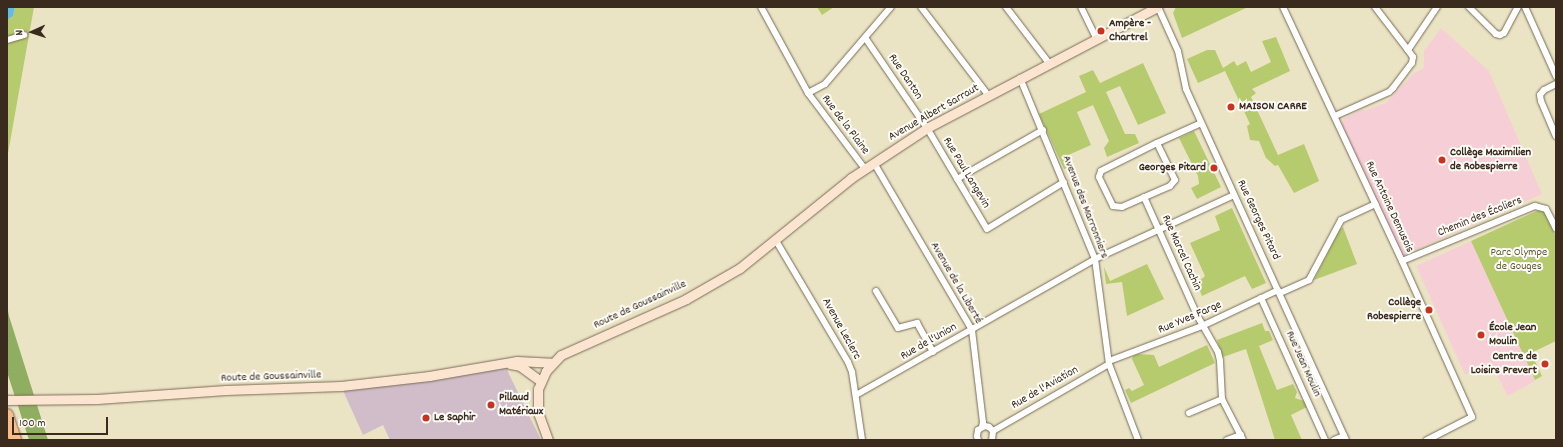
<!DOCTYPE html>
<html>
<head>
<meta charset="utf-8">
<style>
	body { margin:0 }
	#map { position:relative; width:1563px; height:447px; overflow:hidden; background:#ebe4c4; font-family:Dekko,sans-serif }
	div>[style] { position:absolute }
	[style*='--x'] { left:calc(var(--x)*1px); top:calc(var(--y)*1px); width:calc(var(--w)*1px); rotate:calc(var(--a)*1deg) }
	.built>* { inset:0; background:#f6cfd6 }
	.industrial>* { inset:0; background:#d1bdc9 }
	.green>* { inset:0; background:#b6ca6e }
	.forest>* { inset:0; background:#90ae61 }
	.water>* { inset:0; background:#64bce1 }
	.roads { filter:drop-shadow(0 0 1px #796b58) drop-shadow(0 0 1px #796b58) }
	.street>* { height:6px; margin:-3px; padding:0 3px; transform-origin:3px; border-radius:3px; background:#fff }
	.secondary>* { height:9px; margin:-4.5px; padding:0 4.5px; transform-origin:4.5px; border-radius:4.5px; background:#fce5d0 }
	.highway>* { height:12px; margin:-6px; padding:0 6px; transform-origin:6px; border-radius:6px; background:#f8bd89 }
	.dots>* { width:11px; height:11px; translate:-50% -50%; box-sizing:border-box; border:2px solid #fdfcf7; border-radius:50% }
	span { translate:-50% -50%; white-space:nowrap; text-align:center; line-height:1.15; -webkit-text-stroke:4px #fdfcf7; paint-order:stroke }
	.poi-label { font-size:12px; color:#3b2a1e; font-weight:700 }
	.left { translate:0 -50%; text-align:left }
	.right { translate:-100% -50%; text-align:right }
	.street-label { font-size:12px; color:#3b2a1e }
	.park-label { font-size:12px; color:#605a36 }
	.frame { position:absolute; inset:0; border:8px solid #3b2a1e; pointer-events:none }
	.north { position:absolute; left:12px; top:12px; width:40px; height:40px; -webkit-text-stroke:3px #fdfcf7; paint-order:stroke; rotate:267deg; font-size:11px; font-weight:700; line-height:16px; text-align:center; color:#3b2a1e }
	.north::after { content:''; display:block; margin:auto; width:14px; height:18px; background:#3b2a1e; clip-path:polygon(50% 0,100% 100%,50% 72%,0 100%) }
	.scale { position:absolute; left:12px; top:417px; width:96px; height:18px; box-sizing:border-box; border:2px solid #3b2a1e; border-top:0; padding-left:5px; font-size:12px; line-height:14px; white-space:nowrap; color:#3b2a1e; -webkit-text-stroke:3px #fdfcf7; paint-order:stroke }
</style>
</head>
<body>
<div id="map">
	<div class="built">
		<div style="clip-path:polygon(1441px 28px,1489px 71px,1542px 194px,1402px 256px,1341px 125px,1344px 119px,1360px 110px,1366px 110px,1386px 103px,1414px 73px,1424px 68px,1424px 51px)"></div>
		<div style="clip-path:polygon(1471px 241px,1535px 381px,1508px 396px,1490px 362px,1465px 375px,1416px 266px)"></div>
	</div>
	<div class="industrial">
		<div style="clip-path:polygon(507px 363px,508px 372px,541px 440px,390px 440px,383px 425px,363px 435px,341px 386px)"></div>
	</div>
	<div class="green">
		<div style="clip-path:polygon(15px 7px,34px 7px,7px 159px,7px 20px,13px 16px)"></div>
		<div style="clip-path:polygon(817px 7px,834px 7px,822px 15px)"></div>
		<div style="clip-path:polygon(1176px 7px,1248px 7px,1182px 38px,1173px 13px)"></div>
		<div style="clip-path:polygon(1276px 37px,1290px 71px,1252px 89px,1256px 93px,1251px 97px,1278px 155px,1304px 144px,1319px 181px,1294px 193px,1278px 165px,1275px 166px,1266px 158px,1259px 141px,1250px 140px,1247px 126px,1250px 124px,1225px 71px,1198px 83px,1187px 59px,1207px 50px,1215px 50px,1223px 68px,1234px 61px,1237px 66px,1246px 61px,1251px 72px,1271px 62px,1262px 41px)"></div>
		<div style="clip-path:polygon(1143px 63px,1166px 113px,1138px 125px,1120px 86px,1106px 92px,1125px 134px,1135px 134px,1139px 143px,1107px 157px,1104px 148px,1109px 141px,1093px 105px,1077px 112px,1091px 145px,1066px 156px,1070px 167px,1064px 169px,1039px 114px,1086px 92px,1079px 76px,1093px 70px,1100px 83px)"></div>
		<div style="clip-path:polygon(1194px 131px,1221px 187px,1197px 199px,1191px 188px,1199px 184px,1198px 176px,1179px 138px)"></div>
		<div style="clip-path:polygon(1232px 208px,1266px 283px,1252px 289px,1245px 276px,1202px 296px,1197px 283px,1205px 276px,1190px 243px,1220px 230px,1215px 216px)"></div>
		<div style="clip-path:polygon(1543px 208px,1556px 237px,1556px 341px,1531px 353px,1542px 376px,1535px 380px,1471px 241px)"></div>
		<div style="clip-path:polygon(1343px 227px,1357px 264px,1314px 280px,1340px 229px)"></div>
		<div style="clip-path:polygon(1147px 264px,1164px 299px,1127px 316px,1122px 282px,1106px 284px,1104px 267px,1110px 281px)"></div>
		<div style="clip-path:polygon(1262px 323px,1265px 331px,1269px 331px,1273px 340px,1259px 346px,1277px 390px,1293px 384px,1297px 392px,1295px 398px,1304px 401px,1307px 407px,1291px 415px,1302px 440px,1275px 440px,1246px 349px,1223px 357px,1217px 340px)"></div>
		<div style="clip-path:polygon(1207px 345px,1215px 363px,1131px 403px,1125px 390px,1129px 388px,1132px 391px,1144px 385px,1132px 359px,1133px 356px,1138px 354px,1154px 355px,1159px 367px)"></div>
	</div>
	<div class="forest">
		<div style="clip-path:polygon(7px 305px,9px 316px,48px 440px,29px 440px,7px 372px)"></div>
	</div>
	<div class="water">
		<div style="clip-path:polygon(7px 7px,15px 7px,13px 16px,7px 20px)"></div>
	</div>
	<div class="roads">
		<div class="street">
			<div style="--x:761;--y:7;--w:98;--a:61.3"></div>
			<div style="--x:808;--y:93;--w:95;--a:53.1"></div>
			<div style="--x:921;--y:7;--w:111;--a:52.7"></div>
			<div style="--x:1006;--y:7;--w:71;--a:52.5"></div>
			<div style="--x:1081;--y:7;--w:34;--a:64"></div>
			<div style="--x:1158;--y:7;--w:48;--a:65.6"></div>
			<div style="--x:1178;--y:51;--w:39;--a:78"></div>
			<div style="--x:1186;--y:89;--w:386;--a:65.5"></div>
			<div style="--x:1283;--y:7;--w:280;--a:64.9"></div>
			<div style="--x:1402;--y:261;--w:171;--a:65.8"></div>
			<div style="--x:1472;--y:417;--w:51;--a:152.9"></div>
			<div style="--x:1375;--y:7;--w:54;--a:52.5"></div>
			<div style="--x:1469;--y:7;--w:38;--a:45"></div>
			<div style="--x:1496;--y:34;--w:4;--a:14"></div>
			<div style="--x:1500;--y:35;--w:4;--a:-27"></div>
			<div style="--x:1504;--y:33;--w:30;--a:-62"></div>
			<div style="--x:1525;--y:7;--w:76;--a:65.8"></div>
			<div style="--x:866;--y:39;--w:108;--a:55.6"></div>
			<div style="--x:927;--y:128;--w:117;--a:59.3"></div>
			<div style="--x:987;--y:229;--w:90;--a:-31.4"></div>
			<div style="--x:7;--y:40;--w:18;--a:-16"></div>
			<div style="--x:1020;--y:78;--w:196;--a:67.5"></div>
			<div style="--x:1095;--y:259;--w:106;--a:82.4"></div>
			<div style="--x:1109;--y:364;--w:81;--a:69.1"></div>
			<div style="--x:1556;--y:84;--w:13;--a:153"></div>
			<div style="--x:1544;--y:90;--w:6;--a:129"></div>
			<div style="--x:1540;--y:95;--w:6;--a:81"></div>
			<div style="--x:1541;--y:101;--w:38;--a:67"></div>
			<div style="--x:808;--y:93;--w:19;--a:-28"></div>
			<div style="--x:825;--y:84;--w:101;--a:-49.4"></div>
			<div style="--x:1335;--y:116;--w:59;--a:-24"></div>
			<div style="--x:1389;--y:92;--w:6;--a:-45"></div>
			<div style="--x:1393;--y:88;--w:31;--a:-53"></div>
			<div style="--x:1412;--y:63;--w:6;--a:-81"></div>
			<div style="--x:1413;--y:57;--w:9;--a:-126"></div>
			<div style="--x:1408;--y:50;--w:52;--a:-56"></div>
			<div style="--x:1157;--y:143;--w:41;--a:64.1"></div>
			<div style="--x:1175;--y:180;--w:8;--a:130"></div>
			<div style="--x:1170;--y:186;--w:52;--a:156.4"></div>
			<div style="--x:1122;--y:207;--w:9;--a:-174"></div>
			<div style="--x:1113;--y:206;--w:32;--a:-116"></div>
			<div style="--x:1099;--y:177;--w:6;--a:-72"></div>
			<div style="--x:1101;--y:171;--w:63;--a:-26.6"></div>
			<div style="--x:1157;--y:143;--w:48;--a:-24.4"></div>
			<div style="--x:874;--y:163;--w:194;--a:59.6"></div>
			<div style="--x:972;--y:330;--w:93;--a:83.2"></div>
			<div style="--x:983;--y:422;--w:5;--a:101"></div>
			<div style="--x:957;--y:179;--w:99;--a:-29.7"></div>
			<div style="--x:1144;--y:197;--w:132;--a:65.8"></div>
			<div style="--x:1198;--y:317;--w:40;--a:60.3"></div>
			<div style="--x:1218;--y:352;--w:9;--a:77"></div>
			<div style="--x:1220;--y:361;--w:38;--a:87"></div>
			<div style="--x:1222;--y:399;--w:46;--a:62.9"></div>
			<div style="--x:775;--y:239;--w:143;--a:59.3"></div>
			<div style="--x:848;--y:362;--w:11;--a:68"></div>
			<div style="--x:852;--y:372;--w:69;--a:81.6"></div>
			<div style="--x:1402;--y:261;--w:144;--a:-22.5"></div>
			<div style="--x:1535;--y:206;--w:11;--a:15"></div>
			<div style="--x:1546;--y:209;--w:22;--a:63"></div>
			<div style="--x:876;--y:291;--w:43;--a:59.3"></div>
			<div style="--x:898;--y:328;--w:20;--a:-15"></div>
			<div style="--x:917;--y:323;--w:33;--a:61"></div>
			<div style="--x:1280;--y:293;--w:32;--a:-24"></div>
			<div style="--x:1309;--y:280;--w:68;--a:-61.9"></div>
			<div style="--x:1341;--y:220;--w:38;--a:-25"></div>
			<div style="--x:1261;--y:298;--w:156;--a:65.7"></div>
			<div style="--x:1109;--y:361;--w:99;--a:-20.6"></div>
			<div style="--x:1202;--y:326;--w:84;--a:-25.3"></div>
			<div style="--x:856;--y:395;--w:275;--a:-29.6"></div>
			<div style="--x:1095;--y:259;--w:153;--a:-24.7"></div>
			<div style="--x:1189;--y:413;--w:36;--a:-23"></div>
			<div style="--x:993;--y:431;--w:134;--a:-30"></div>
			<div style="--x:978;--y:440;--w:4;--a:-104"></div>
			<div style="--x:977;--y:436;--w:6;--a:-81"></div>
			<div style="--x:978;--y:430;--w:8;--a:-30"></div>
			<div style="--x:985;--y:426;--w:4;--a:14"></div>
			<div style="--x:989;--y:427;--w:6;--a:45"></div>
			<div style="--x:993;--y:431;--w:9;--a:96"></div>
			<div style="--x:1227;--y:440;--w:15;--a:-20"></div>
			<div style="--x:1334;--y:440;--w:11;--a:-22"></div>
		</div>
		<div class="secondary">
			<div style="--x:510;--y:364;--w:10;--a:11"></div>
			<div style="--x:520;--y:366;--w:26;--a:36"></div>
			<div style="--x:7;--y:400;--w:90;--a:-0.6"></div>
			<div style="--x:97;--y:399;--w:129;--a:-4"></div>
			<div style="--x:226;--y:390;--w:115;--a:-2"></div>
			<div style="--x:341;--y:386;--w:89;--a:-6.5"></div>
			<div style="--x:429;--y:376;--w:89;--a:-9.7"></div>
			<div style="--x:517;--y:361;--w:34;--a:3"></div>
			<div style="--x:548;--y:440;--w:29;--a:-110"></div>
			<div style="--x:538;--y:413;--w:24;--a:-90"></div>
			<div style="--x:538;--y:389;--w:20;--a:-66"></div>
			<div style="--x:546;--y:371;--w:22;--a:-47"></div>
			<div style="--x:561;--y:355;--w:137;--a:-24.1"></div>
			<div style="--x:686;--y:299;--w:62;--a:-29.9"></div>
			<div style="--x:740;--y:268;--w:143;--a:-39"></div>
			<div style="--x:851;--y:178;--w:91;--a:-33.3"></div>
			<div style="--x:927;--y:128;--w:260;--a:-27.7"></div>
		</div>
		<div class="highway">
			<div style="--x:7;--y:415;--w:26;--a:72"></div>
		</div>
	</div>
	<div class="dots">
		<div style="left:1101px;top:31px;background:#c8321e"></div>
		<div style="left:1231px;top:107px;background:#c8321e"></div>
		<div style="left:1442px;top:160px;background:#c8321e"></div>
		<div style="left:1214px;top:168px;background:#c8321e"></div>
		<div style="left:1429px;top:310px;background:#c8321e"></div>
		<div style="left:1481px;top:335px;background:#c8321e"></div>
		<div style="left:1545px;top:364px;background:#c8321e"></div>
		<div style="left:491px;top:405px;background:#c8321e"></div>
		<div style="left:426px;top:418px;background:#c8321e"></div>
	</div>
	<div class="poi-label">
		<span class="left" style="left:1109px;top:31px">Ampère -<br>Chartrel</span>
		<span class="left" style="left:1239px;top:107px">MAISON CARRE</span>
		<span class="left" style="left:1450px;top:160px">Collège Maximilien<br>de Robespierre</span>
		<span class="right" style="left:1206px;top:168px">Georges Pitard</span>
		<span class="right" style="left:1421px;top:310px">Collège<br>Robespierre</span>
		<span class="left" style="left:1489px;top:335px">École Jean<br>Moulin</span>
		<span class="right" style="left:1537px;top:364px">Centre de<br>Loisirs Prevert</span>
		<span class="left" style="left:499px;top:405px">Pillaud<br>Matériaux</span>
		<span class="left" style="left:434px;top:418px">Le Saphir</span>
	</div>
	<div class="street-label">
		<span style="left:905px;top:77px;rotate:56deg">Rue Danton</span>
		<span style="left:934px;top:113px;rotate:-30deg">Avenue Albert Sarraut</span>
		<span style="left:845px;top:125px;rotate:53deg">Rue de la Plaine</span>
		<span style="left:966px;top:173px;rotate:59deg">Rue Paul Langevin</span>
		<span style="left:1085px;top:207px;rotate:69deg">Avenue des Marronniers</span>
		<span style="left:1389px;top:207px;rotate:65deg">Rue Antoine Demusois</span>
		<span style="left:1480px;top:217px;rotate:-22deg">Chemin des Écoliers</span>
		<span style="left:1258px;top:220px;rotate:65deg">Rue Georges Pitard</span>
		<span style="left:1181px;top:253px;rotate:66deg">Rue Marcel Cachin</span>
		<span style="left:956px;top:283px;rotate:60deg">Avenue de la Liberté</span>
		<span style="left:640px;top:305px;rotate:-25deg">Route de Goussainville</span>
		<span style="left:1190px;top:318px;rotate:-23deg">Rue Yves Farge</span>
		<span style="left:841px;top:329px;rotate:61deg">Avenue Leclerc</span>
		<span style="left:929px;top:342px;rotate:-30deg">Rue de l'Union</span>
		<span style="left:1303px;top:364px;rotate:66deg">Rue Jean Moulin</span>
		<span style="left:271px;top:377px;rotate:-2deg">Route de Goussainville</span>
		<span style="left:1045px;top:388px;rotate:-30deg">Rue de l'Aviation</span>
	</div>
	<div class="park-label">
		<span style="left:1519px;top:260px">Parc Olympe<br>de Gouges</span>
	</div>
	<div class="frame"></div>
	<div class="north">N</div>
	<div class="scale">100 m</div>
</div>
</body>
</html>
